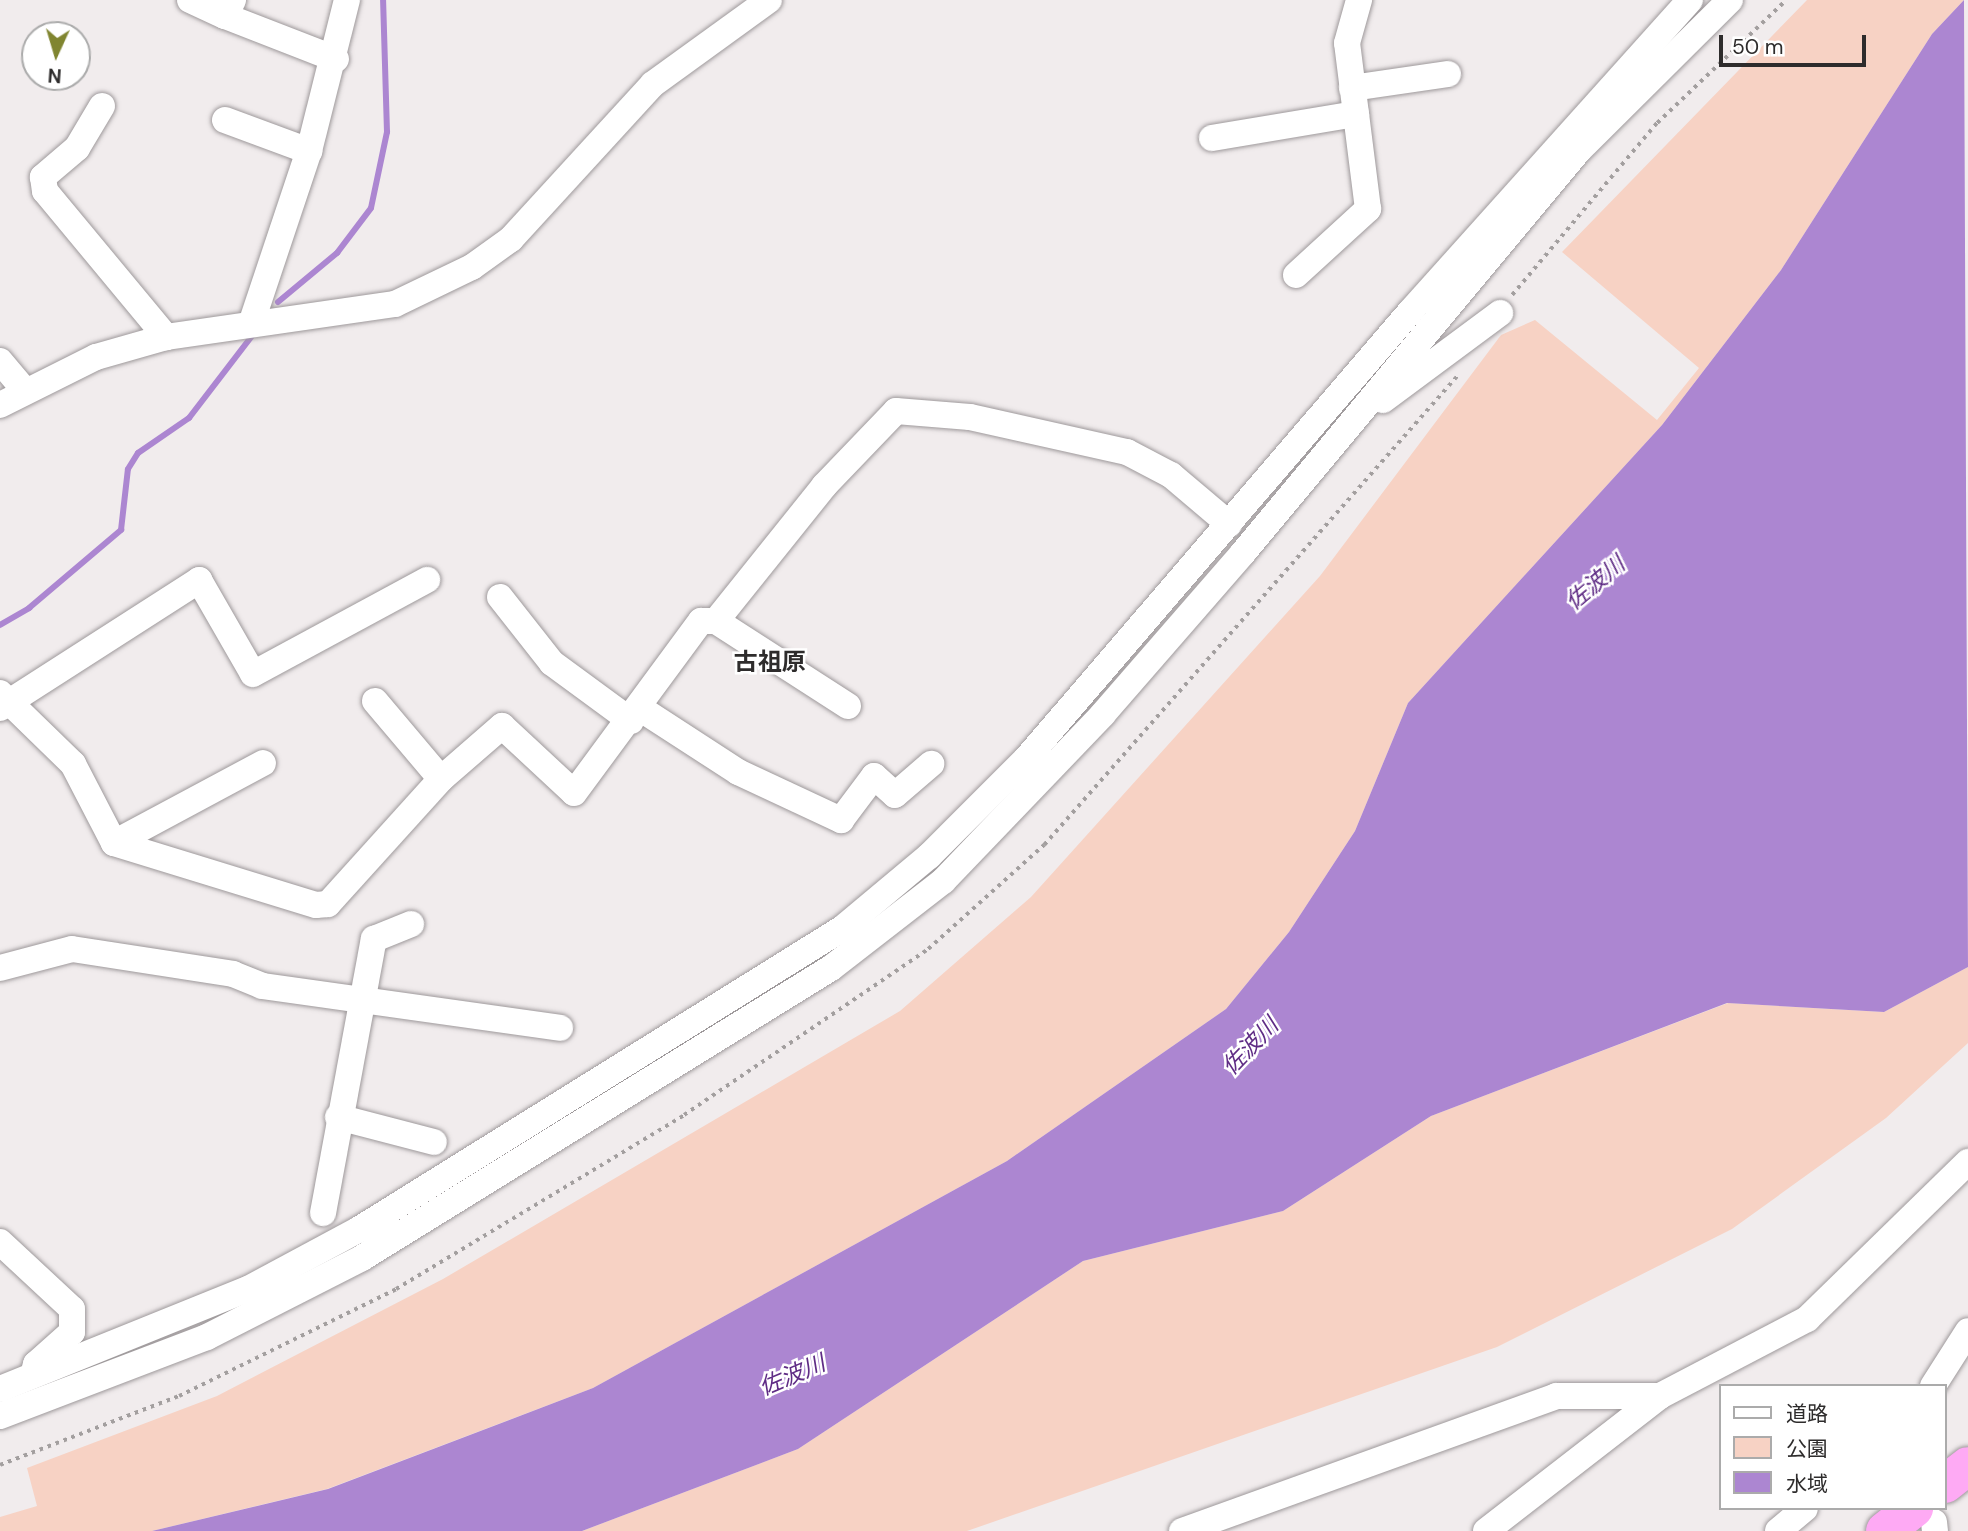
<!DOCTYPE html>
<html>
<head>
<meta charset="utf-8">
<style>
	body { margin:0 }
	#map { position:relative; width:1968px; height:1531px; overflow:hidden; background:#f1eced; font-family:"DM Sans","Noto Sans JP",sans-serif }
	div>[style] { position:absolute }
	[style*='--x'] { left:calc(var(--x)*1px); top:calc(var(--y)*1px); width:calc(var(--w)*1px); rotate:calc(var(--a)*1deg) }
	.green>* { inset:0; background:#f7d2c4 }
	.water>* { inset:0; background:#ac86d1 }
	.stream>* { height:6px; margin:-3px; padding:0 3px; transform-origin:3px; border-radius:3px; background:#ac86d1 }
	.path>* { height:3.5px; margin-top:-1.75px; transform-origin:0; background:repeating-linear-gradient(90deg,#a39f9f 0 3.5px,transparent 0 8.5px) }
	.roads { filter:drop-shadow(0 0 2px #9e999b) drop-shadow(0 0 2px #9e999b) }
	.minor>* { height:26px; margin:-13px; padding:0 13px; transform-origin:13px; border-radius:13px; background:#fff }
	.highway>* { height:38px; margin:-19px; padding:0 19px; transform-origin:19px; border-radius:19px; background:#feaaf4 }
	span { translate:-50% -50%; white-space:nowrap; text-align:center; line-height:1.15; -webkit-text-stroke:5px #fff; paint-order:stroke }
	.water-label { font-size:23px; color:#5f2c85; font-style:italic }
	.quarter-label { font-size:24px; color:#2e2c2c; font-weight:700 }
	.legend { position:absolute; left:1719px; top:1384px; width:228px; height:126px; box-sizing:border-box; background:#fff; border:2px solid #ababab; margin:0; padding:9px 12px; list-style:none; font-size:21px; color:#2e2c2c }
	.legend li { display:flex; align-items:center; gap:14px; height:35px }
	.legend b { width:35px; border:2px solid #ababab }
	.north { position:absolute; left:21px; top:21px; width:70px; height:70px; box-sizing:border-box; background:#fff; border:2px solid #ababab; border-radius:50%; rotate:184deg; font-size:19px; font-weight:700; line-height:28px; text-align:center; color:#2e2c2c }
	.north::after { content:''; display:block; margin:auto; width:24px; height:32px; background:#808530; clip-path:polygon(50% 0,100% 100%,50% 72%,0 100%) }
	.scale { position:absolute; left:1719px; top:35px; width:147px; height:32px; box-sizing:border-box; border:4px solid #2e2c2c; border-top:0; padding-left:9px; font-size:21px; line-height:24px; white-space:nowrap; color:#2e2c2c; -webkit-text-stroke:5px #fff; paint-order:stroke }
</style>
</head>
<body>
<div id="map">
	<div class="green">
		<div style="clip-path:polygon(1807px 0,1964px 0,1932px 34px,1781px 270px,1662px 425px,1408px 703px,1355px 831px,1289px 932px,1226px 1009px,1007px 1161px,593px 1388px,327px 1489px,152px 1531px,0 1531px,0 1517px,37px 1506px,27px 1468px,217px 1396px,443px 1279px,900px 1011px,1031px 897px,1320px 576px,1501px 335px,1535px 320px,1657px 420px,1699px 368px,1562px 252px)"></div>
		<div style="clip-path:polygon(1968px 967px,1968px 1043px,1886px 1118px,1732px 1229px,1497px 1347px,967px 1531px,582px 1531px,798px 1449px,1083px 1261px,1283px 1211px,1431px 1116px,1728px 1003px,1884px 1012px)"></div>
	</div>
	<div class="water">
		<div style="clip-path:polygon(1964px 0,1968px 967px,1884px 1012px,1727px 1003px,1431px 1116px,1283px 1211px,1083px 1261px,798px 1449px,582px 1531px,152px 1531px,328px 1489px,593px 1388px,1007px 1161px,1226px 1009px,1289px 932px,1355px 831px,1408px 703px,1662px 425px,1781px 270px,1932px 34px)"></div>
	</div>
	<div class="stream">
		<div style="--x:278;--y:302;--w:77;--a:-39.7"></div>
		<div style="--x:337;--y:253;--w:56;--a:-52.9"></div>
		<div style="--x:371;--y:208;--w:78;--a:-78.1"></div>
		<div style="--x:387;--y:132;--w:132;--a:-91.7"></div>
		<div style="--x:0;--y:625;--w:34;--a:-30"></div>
		<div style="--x:29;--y:608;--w:121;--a:-40.3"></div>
		<div style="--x:121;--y:530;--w:61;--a:-83.5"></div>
		<div style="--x:128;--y:469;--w:19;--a:-58"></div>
		<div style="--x:138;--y:453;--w:62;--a:-34.5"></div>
		<div style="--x:189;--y:418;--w:103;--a:-52.5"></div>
	</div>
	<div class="path">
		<div style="--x:1512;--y:295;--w:225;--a:-49.9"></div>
		<div style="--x:1657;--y:123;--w:178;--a:-43.6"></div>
		<div style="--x:0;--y:1465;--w:192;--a:-21.1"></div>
		<div style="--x:179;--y:1396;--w:242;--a:-26.2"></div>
		<div style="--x:396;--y:1289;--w:336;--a:-31.1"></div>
		<div style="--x:684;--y:1115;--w:295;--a:-34.2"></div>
		<div style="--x:928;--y:949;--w:156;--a:-41.9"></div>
		<div style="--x:1044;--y:845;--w:628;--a:-48.62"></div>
	</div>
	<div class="roads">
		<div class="minor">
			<div style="--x:190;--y:0;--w:38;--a:25"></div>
			<div style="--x:233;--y:0;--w:18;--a:117"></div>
			<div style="--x:225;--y:16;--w:119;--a:21.2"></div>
			<div style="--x:1352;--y:88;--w:97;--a:-8.3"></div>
			<div style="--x:102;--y:106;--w:49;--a:120.8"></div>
			<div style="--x:77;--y:148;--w:45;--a:139.5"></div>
			<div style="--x:43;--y:177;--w:14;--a:82"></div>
			<div style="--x:45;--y:191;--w:190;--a:50.3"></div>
			<div style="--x:225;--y:120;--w:90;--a:20.3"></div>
			<div style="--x:1212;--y:138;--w:146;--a:-9.5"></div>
			<div style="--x:1296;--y:275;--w:98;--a:-42.5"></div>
			<div style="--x:1368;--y:209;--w:167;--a:-97.2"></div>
			<div style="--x:1347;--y:43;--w:45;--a:-74.4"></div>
			<div style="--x:252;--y:321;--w:179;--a:-71.5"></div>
			<div style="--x:309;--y:151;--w:156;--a:-75.9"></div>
			<div style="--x:0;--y:361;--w:39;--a:50"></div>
			<div style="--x:1383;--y:400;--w:146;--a:-36.6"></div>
			<div style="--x:0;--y:405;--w:107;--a:-26.6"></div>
			<div style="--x:96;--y:357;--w:73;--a:-15.9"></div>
			<div style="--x:166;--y:337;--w:231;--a:-8.2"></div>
			<div style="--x:395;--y:304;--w:85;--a:-25.7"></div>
			<div style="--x:472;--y:267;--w:48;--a:-35.7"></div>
			<div style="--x:511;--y:239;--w:210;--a:-47.5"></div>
			<div style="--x:653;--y:84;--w:143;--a:-35.9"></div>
			<div style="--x:500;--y:597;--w:84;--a:51.8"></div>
			<div style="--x:552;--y:663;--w:98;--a:36.3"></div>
			<div style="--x:716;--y:621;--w:173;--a:-51.3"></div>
			<div style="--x:824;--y:486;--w:104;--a:-46.2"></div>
			<div style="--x:896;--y:411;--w:74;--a:4.6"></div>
			<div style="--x:970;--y:417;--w:161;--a:12.6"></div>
			<div style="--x:1127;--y:452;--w:50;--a:27.6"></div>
			<div style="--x:1171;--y:475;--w:76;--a:40.2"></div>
			<div style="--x:0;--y:693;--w:102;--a:44.2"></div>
			<div style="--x:73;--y:764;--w:89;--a:62.6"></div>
			<div style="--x:114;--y:843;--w:211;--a:17.1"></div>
			<div style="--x:316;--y:905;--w:12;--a:-5"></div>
			<div style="--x:328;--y:904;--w:169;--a:-47.9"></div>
			<div style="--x:441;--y:779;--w:81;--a:-41"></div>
			<div style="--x:502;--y:726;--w:98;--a:42.9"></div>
			<div style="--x:574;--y:793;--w:214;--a:-53.6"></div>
			<div style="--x:701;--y:621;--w:15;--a:0"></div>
			<div style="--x:716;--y:621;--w:157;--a:32.8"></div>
			<div style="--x:375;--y:701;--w:102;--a:49.8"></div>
			<div style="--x:0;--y:708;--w:237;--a:-32.7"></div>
			<div style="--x:199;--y:580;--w:108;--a:60.1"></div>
			<div style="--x:253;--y:674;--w:198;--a:-28.4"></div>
			<div style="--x:641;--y:709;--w:116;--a:33"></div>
			<div style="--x:738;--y:772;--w:114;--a:25"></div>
			<div style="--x:841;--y:820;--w:55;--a:-53.1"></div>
			<div style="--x:874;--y:776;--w:28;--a:42"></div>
			<div style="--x:895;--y:795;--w:48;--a:-40.7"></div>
			<div style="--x:114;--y:843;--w:169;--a:-28.2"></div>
			<div style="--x:0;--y:968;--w:74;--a:-14.8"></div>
			<div style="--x:72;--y:949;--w:163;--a:8.8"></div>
			<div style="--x:233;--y:974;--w:31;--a:22"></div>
			<div style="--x:262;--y:986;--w:301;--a:8"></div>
			<div style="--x:338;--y:1117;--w:99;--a:14.6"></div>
			<div style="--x:323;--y:1213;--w:279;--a:-79.5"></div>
			<div style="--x:374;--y:939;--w:40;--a:-22"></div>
			<div style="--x:0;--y:1242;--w:98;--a:42.9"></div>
			<div style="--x:72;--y:1309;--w:23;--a:90"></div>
			<div style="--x:72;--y:1332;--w:48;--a:138.4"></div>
			<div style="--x:36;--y:1364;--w:11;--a:105"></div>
			<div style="--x:1933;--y:1386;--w:65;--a:-57.5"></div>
			<div style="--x:0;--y:1389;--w:267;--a:-22"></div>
			<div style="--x:248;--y:1289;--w:125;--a:-28.2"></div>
			<div style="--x:358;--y:1230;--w:571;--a:-31.91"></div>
			<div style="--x:843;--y:928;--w:112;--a:-39.9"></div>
			<div style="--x:929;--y:856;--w:139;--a:-45"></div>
			<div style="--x:1027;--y:758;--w:588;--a:-49.35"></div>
			<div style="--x:1410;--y:312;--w:419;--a:-48.1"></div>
			<div style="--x:0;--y:1416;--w:222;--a:-20.9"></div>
			<div style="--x:207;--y:1337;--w:174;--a:-27"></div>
			<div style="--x:362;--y:1258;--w:551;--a:-31.73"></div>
			<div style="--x:831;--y:968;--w:142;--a:-37.8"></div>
			<div style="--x:943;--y:881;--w:231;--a:-46.2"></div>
			<div style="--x:1103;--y:714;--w:213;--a:-49"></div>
			<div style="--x:1243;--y:553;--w:523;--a:-50.19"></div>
			<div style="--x:1578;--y:151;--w:214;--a:-44.8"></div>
			<div style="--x:1934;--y:1522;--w:9;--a:84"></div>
			<div style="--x:1182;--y:1531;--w:398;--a:-19.8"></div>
			<div style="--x:1556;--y:1396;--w:104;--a:0"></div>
			<div style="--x:1486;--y:1531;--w:220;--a:-37.8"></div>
			<div style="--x:1660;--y:1396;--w:166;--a:-27.6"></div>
			<div style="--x:1807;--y:1319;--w:225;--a:-44.3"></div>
			<div style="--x:1778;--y:1531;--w:35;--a:-40"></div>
		</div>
		<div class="highway">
			<div style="--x:1945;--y:1484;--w:29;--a:-38"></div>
			<div style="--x:1885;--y:1531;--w:37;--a:-38"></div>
		</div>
	</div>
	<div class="water-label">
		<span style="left:1595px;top:583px;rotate:-40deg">佐波川</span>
		<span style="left:1250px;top:1046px;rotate:-46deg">佐波川</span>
		<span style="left:792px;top:1375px;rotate:-23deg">佐波川</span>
	</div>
	<div class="quarter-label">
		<span style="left:770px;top:662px">古祖原</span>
	</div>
	<ul class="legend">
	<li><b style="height:9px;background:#fff"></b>道路</li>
	<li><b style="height:19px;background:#f7d2c4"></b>公園</li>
	<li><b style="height:19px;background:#ac86d1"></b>水域</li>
	</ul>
	<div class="north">N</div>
	<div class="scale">50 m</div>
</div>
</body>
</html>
